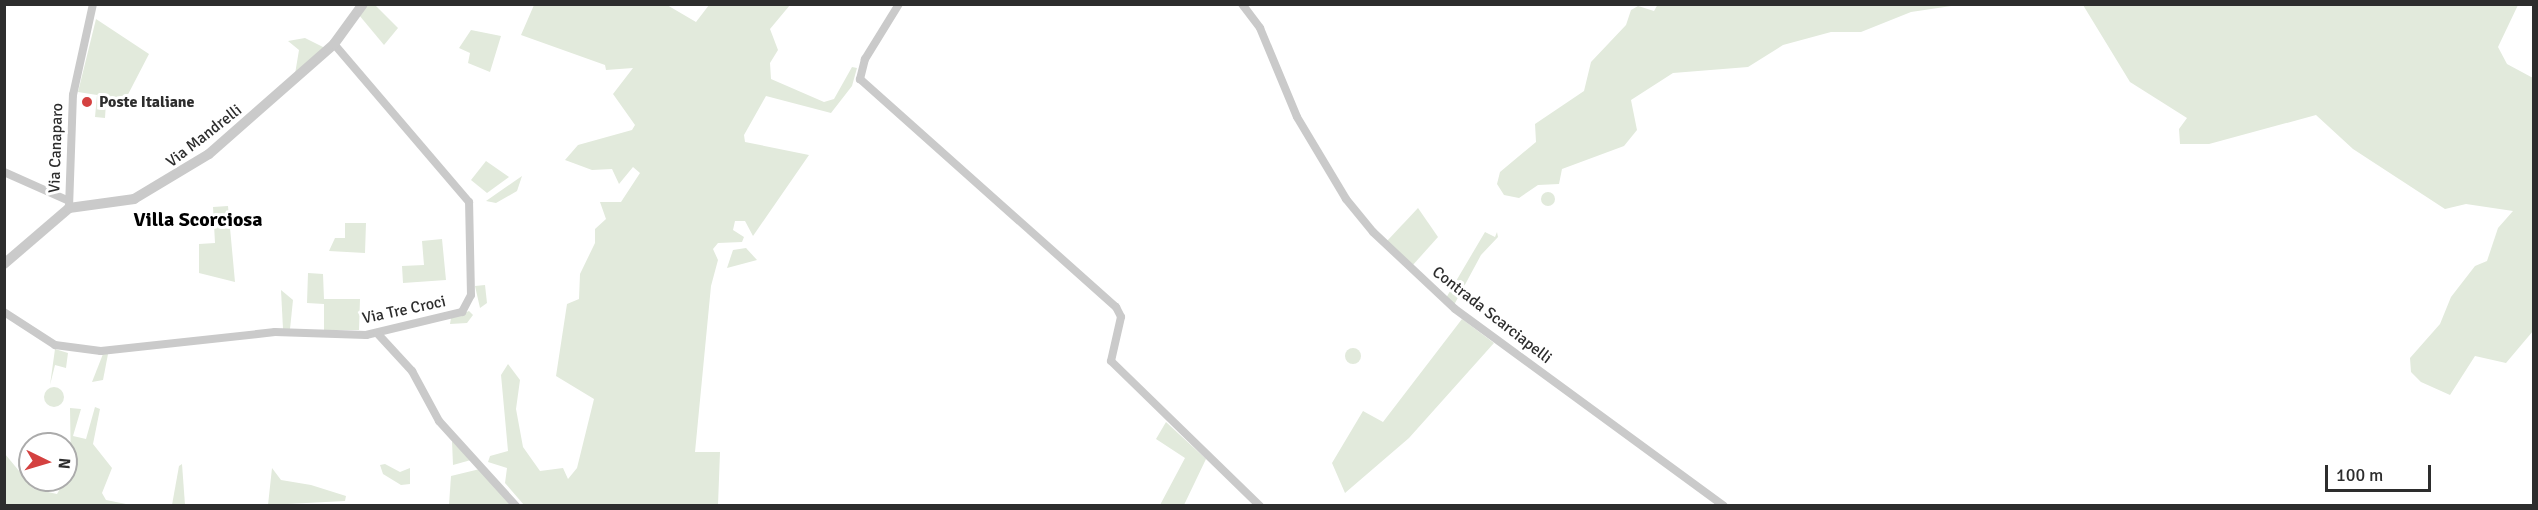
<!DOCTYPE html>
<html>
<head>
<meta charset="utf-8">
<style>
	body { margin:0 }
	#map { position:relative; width:2538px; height:510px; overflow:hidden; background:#fff; font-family:Signika,sans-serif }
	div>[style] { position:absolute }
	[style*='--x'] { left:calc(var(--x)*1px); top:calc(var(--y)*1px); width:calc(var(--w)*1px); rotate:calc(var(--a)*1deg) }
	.green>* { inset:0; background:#e2eadc }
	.round { border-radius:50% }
	.minor>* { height:8px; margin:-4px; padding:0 4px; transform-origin:4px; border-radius:4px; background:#cacaca }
	.tertiary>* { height:10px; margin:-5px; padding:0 5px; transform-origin:5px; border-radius:5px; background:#cacaca }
	.dots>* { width:16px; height:16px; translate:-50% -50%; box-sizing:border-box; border:3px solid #fff; border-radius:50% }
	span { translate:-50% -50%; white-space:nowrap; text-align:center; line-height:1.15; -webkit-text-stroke:6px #fff; paint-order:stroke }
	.poi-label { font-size:16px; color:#2d2d2d; font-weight:700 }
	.left { translate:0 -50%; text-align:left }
	.street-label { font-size:16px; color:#2d2d2d }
	.quarter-label { font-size:20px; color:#000; font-weight:700 }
	.frame { position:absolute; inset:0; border:6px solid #2d2d2d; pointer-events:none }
	.north { position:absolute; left:18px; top:432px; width:60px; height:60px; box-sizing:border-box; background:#fff; border:2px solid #ababab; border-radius:50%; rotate:95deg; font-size:16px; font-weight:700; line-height:24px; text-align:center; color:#2d2d2d }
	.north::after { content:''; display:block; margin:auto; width:21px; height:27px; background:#d44140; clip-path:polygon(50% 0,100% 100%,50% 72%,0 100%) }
	.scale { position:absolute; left:2325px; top:465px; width:106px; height:27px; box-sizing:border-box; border:3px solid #2d2d2d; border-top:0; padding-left:8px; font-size:18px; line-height:21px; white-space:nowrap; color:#2d2d2d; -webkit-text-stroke:4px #fff; paint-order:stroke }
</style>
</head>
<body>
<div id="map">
	<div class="green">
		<div style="clip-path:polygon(1658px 4px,1958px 4px,1958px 5px,1911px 12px,1861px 32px,1831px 32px,1783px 45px,1748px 67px,1673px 73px,1631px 100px,1637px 130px,1624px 146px,1562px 169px,1559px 184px,1538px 185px,1519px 198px,1504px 195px,1497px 184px,1500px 172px,1536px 142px,1535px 124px,1584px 91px,1591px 62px,1626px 25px,1631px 10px,1638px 6px,1654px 11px)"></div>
		<div style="clip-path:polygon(367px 5px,375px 5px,398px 28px,384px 45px,359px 15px)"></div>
		<div style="clip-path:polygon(534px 5px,667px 5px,696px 22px,709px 5px,790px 5px,770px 29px,778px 50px,770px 63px,771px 79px,824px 102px,834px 99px,852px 67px,857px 68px,852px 86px,831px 113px,766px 96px,744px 135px,745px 142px,809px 155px,753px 236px,745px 221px,735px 221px,733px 230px,744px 237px,742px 242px,718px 243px,713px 249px,718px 260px,711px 286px,695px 452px,720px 452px,718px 505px,524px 505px,505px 483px,507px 468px,488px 462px,490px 456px,508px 451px,501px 375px,508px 364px,520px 380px,516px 409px,523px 447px,540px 471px,563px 468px,568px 479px,577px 468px,594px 399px,556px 376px,567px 304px,579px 299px,580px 274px,595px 243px,595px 229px,606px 219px,600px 202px,621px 202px,640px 173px,633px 167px,619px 184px,612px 169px,592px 170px,565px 160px,578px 145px,632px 130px,635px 125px,613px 94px,633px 68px,606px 70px,605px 65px,521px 35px)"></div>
		<div style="clip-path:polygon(2083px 5px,2518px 5px,2498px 47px,2507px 64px,2533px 78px,2533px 331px,2506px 363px,2475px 356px,2450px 395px,2421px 382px,2411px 372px,2410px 358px,2440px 324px,2451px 297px,2475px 266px,2487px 261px,2498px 228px,2513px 211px,2466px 204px,2445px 209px,2353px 149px,2316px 115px,2209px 144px,2180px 144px,2179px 129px,2187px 118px,2130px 82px)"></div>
		<div style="clip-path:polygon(96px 19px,149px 54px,122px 106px,106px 103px,105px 118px,95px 117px,97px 95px,78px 92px)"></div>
		<div style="clip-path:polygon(471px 30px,501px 36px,490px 72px,468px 63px,470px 53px,459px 48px)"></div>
		<div style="clip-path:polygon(305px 38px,325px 48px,295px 74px,299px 50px,288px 41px)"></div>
		<div style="clip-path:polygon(486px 161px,509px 177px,487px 193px,471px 180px)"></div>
		<div style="clip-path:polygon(522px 176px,517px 191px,496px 203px,486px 201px)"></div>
		<div class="round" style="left:1541px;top:192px;width:14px;height:14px"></div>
		<div style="clip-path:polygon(228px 206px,235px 282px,199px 273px,199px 244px,215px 243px,213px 207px)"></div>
		<div style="clip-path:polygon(1418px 208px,1438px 237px,1412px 266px,1387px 241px)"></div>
		<div style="clip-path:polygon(345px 223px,366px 223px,365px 253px,329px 251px,335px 238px,345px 238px)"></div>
		<div style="clip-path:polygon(1485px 232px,1495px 237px,1497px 232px,1498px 237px,1481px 255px,1454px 305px,1446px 298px)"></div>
		<div style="clip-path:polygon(442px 239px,446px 280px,403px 283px,402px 266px,424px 265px,422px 241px)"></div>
		<div style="clip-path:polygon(746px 248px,757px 260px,727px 268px,733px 250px)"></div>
		<div style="clip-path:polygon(308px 273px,323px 274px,324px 299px,360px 299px,359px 330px,324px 330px,324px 304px,307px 303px)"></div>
		<div style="clip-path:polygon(485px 285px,487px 303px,480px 308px,475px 286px)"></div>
		<div style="clip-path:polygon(281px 290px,293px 300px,290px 329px,283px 329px)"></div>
		<div style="clip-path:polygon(469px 311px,473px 315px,467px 323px,450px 324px,451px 318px)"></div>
		<div style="clip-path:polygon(1462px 319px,1494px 343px,1409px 438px,1345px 493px,1332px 463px,1363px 411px,1383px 422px)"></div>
		<div class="round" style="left:1345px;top:348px;width:16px;height:16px"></div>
		<div style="clip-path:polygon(55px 349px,68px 353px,66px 368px,55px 365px,50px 385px)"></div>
		<div style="clip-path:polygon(103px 354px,108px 354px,103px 380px,92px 382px)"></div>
		<div class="round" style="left:44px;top:387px;width:20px;height:20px"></div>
		<div style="clip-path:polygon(95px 407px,100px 409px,93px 444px,112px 468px,102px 493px,106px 500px,131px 505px,5px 505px,5px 454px,34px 489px,57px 494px,71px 469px,70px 408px,81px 409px,73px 436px,86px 439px)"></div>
		<div style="clip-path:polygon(1166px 422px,1206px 459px,1184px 505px,1160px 505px,1185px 458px,1156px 439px)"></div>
		<div style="clip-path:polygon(452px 441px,471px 460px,453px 465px)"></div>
		<div style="clip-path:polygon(182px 464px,185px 505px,172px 505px,179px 466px)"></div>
		<div style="clip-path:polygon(385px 464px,400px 472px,410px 468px,410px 484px,401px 485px,383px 474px,380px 465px)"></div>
		<div style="clip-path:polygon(272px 468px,281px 480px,311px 485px,346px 496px,345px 501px,268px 505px)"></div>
		<div style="clip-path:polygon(484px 468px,510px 505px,449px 505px,451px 476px)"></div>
	</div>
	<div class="minor">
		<div style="--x:899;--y:4;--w:65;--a:121.7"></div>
		<div style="--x:865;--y:59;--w:21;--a:104"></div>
		<div style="--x:860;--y:79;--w:343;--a:41.7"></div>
		<div style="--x:1116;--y:307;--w:11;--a:63"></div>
		<div style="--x:1121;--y:317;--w:45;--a:102.8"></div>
		<div style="--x:1111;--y:361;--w:208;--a:44.2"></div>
		<div style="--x:1242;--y:4;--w:30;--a:53"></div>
		<div style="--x:1260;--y:28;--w:96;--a:67.4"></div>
		<div style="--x:1297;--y:117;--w:96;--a:59.1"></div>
		<div style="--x:1346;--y:199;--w:43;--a:50.7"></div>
		<div style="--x:1373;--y:232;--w:112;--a:43.2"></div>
		<div style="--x:1455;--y:309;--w:333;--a:36.2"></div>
		<div style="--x:4;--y:172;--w:71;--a:24"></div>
		<div style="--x:69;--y:208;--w:113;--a:-88"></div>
		<div style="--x:73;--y:95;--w:93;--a:-77.6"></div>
		<div style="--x:4;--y:312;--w:61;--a:32.9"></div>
		<div style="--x:55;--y:345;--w:46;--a:7.4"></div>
		<div style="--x:101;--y:351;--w:175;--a:-6.2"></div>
		<div style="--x:275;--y:332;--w:91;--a:1.9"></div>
		<div style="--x:366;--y:335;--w:99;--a:-13.5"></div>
		<div style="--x:462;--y:312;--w:19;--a:-62"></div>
		<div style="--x:471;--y:295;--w:93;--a:-91.2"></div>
		<div style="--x:469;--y:202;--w:208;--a:-130.5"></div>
		<div style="--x:377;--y:333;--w:52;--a:47.4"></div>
		<div style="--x:412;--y:371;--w:57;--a:61.6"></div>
		<div style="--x:439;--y:421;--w:115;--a:47.8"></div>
	</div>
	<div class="tertiary">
		<div style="--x:4;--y:264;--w:86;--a:-40.7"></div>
		<div style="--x:69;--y:208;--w:66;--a:-7.9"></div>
		<div style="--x:134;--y:199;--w:87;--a:-31"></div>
		<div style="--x:209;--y:154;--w:167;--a:-41.3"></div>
		<div style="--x:334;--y:44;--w:49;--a:-54.1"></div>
	</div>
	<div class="dots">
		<div style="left:87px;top:102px;background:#d44140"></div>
	</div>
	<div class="poi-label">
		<span class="left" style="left:99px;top:102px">Poste Italiane</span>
	</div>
	<div class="street-label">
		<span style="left:204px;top:136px;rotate:-38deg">Via Mandrelli</span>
		<span style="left:56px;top:148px;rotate:-88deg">Via Canaparo</span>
		<span style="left:404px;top:310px;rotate:-12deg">Via Tre Croci</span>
		<span style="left:1492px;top:315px;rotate:38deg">Contrada Scarciapelli</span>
	</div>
	<div class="quarter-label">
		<span style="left:198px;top:219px">Villa Scorciosa</span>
	</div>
	<div class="frame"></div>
	<div class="north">N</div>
	<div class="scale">100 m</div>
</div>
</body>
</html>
